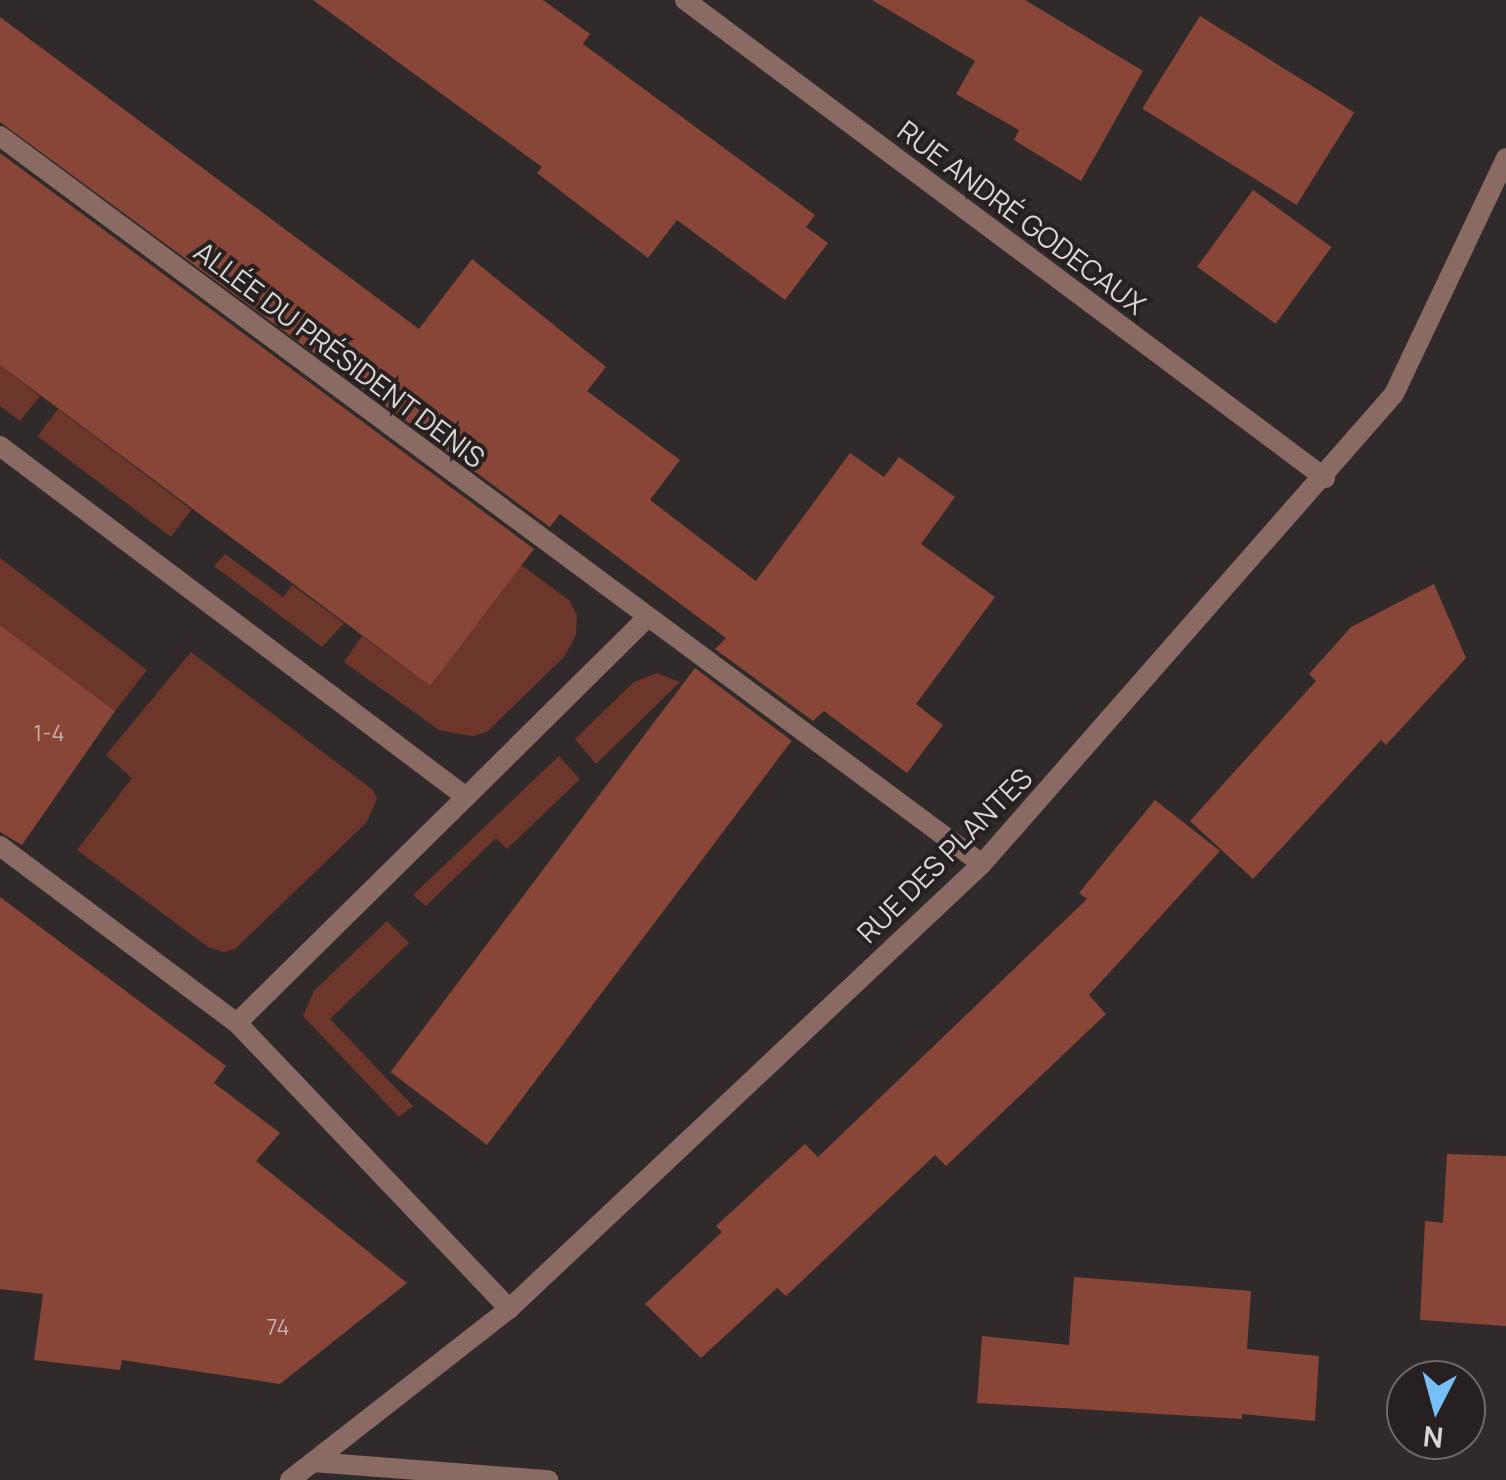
<!DOCTYPE html>
<html>
<head>
<meta charset="utf-8">
<style>
	body { margin:0 }
	#map { position:relative; width:1506px; height:1480px; overflow:hidden; background:#302b2a; font-family:Manrope,sans-serif }
	div>[style] { position:absolute }
	[style*='--x'] { left:calc(var(--x)*1px); top:calc(var(--y)*1px); width:calc(var(--w)*1px); rotate:calc(var(--a)*1deg) }
	.green>* { inset:0; background:#6c362b; transform-origin:0 0 }
	.building>* { inset:0; background:#874637; transform-origin:0 0 }
	.street>* { height:20px; margin:-10px; padding:0 10px; transform-origin:10px; border-radius:10px; background:#8a6b64 }
	span { translate:-50% -50%; white-space:nowrap; text-align:center; line-height:1.15; -webkit-text-stroke:8px #262120; paint-order:stroke }
	.number-label { font-size:22px; color:#c4b1ad }
	.number-label span { -webkit-text-stroke-width:0 }
	.street-label { font-size:28px; color:#d8d5d4 }
	.north { position:absolute; left:1386px; top:1360px; width:100px; height:100px; box-sizing:border-box; background:#262120; border:2px solid #6d6968; border-radius:50%; rotate:186deg; font-size:28px; font-weight:700; line-height:40px; text-align:center; color:#d8d5d4 }
	.north::after { content:''; display:block; margin:auto; width:35px; height:45px; background:#78bff7; clip-path:polygon(50% 0,100% 100%,50% 72%,0 100%) }
</style>
</head>
<body>
<div id="map">
	<div class="green">
		<div style="clip-path:polygon(0 178px,570px 601px,577px 616px,576px 635px,564px 657px,487px 732px,472px 736px,439px 730px,344px 662px,362px 636px,430px 686px)"></div>
		<div style="clip-path:polygon(0 365px,40px 396px,20px 421px,0 406px)"></div>
		<div style="left:58px;top:409px;width:167px;height:34px;rotate:37deg"></div>
		<div style="clip-path:polygon(225px 554px,283px 597px,292px 585px,344px 623px,322px 647px,214px 566px)"></div>
		<div style="clip-path:polygon(0 558px,147px 670px,115px 711px,0 625px)"></div>
		<div style="clip-path:polygon(191px 652px,373px 790px,377px 798px,367px 822px,235px 949px,224px 952px,208px 947px,77px 850px,132px 778px,106px 755px)"></div>
		<div style="clip-path:polygon(657px 673px,680px 682px,596px 764px,575px 739px,634px 682px)"></div>
		<div style="clip-path:polygon(559px 756px,580px 779px,507px 849px,496px 838px,426px 906px,413px 895px)"></div>
		<div style="clip-path:polygon(387px 921px,409px 943px,330px 1019px,413px 1106px,399px 1117px,303px 1016px,314px 991px)"></div>
	</div>
	<div class="building">
		<div style="clip-path:polygon(313px 0,543px 0,590px 34px,583px 44px,815px 215px,806px 227px,828px 243px,785px 300px,677px 220px,648px 258px,537px 173px,542px 167px)"></div>
		<div style="clip-path:polygon(872px 0,1025px 0,1143px 71px,1081px 181px,1014px 140px,1019px 130px,956px 94px,975px 61px)"></div>
		<div style="left:1200px;top:16px;width:182px;height:109px;rotate:32deg"></div>
		<div style="clip-path:polygon(0 17px,419px 329px,472px 259px,606px 367px,587px 391px,680px 460px,650px 500px,756px 581px,850px 453px,884px 477px,899px 457px,955px 497px,921px 544px,995px 597px,916px 704px,943px 725px,907px 773px,824px 711px,813px 721px,715px 649px,726px 638px,560px 514px,550px 527px,0 122px)"></div>
		<div style="clip-path:polygon(0 153px,534px 549px,430px 686px,0 365px)"></div>
		<div style="left:1253px;top:190px;width:97px;height:95px;rotate:36deg"></div>
		<div style="clip-path:polygon(1434px 584px,1466px 658px,1386px 745px,1381px 740px,1253px 879px,1190px 821px,1316px 681px,1309px 674px,1351px 627px)"></div>
		<div style="clip-path:polygon(0 625px,115px 711px,22px 845px,0 832px)"></div>
		<div style="left:695px;top:668px;width:121px;height:506px;rotate:37deg"></div>
		<div style="clip-path:polygon(1155px 800px,1220px 851px,1089px 995px,1106px 1014px,946px 1166px,935px 1155px,786px 1296px,777px 1288px,701px 1358px,645px 1304px,722px 1232px,716px 1226px,805px 1144px,818px 1157px,1087px 899px,1079px 893px)"></div>
		<div style="clip-path:polygon(0 897px,226px 1066px,214px 1083px,280px 1133px,256px 1161px,407px 1283px,280px 1384px,122px 1360px,120px 1370px,34px 1360px,43px 1294px,0 1289px)"></div>
		<div style="clip-path:polygon(1447px 1154px,1506px 1156px,1506px 1326px,1420px 1320px,1425px 1221px,1443px 1223px)"></div>
		<div style="clip-path:polygon(1074px 1277px,1251px 1291px,1247px 1349px,1319px 1356px,1315px 1421px,1242px 1414px,1242px 1419px,977px 1403px,982px 1336px,1069px 1345px)"></div>
	</div>
	<div class="street">
		<div style="--x:685;--y:0;--w:799;--a:36.76"></div>
		<div style="--x:0;--y:136;--w:1222;--a:36.55"></div>
		<div style="--x:0;--y:446;--w:583;--a:36.99"></div>
		<div style="--x:466;--y:797;--w:322;--a:135.4"></div>
		<div style="--x:466;--y:797;--w:256;--a:-44.7"></div>
		<div style="--x:0;--y:846;--w:296;--a:36.8"></div>
		<div style="--x:237;--y:1023;--w:395;--a:46.4"></div>
		<div style="--x:313;--y:1462;--w:236;--a:4.4"></div>
		<div style="--x:290;--y:1480;--w:278;--a:-38"></div>
		<div style="--x:509;--y:1309;--w:649;--a:-43.25"></div>
		<div style="--x:982;--y:864;--w:625;--a:-48.76"></div>
		<div style="--x:1394;--y:394;--w:261;--a:-64.6"></div>
	</div>
	<div class="number-label">
		<span style="left:49px;top:734px">1-4</span>
		<span style="left:278px;top:1328px">74</span>
	</div>
	<div class="street-label">
		<span style="left:1022px;top:217px;rotate:37deg">RUE ANDRÉ GODECAUX</span>
		<span style="left:340px;top:354px;rotate:37deg">ALLÉE DU PRÉSIDENT DENIS</span>
		<span style="left:944px;top:855px;rotate:-45deg">RUE DES PLANTES</span>
	</div>
	<div class="north">N</div>
</div>
</body>
</html>
